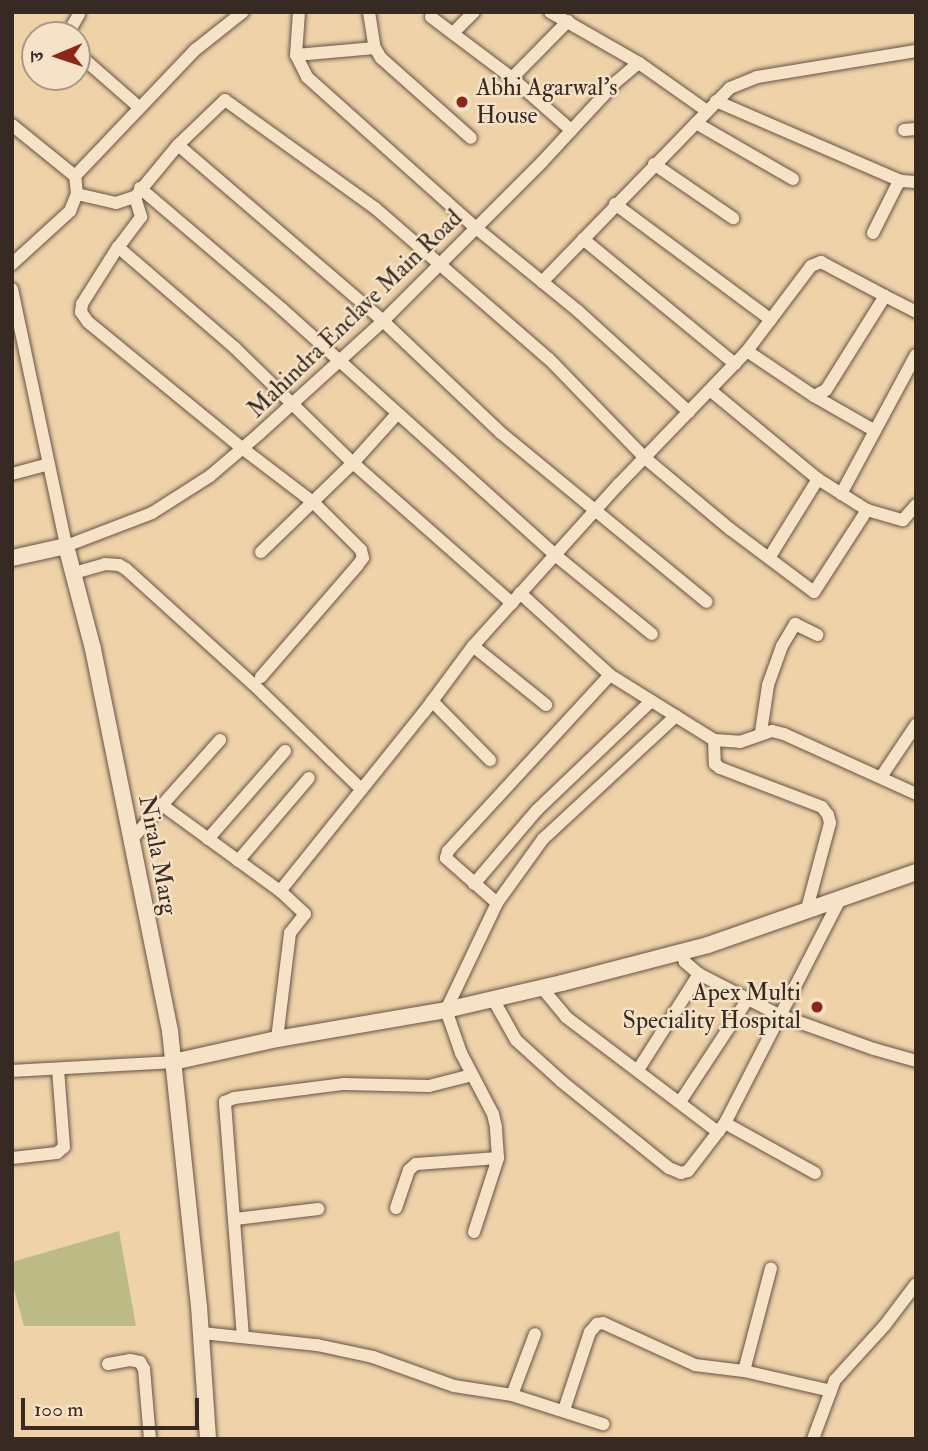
<!DOCTYPE html>
<html>
<head>
<meta charset="utf-8">
<style>
	body { margin:0 }
	#map { position:relative; width:928px; height:1451px; overflow:hidden; background:#f0d2a9; font-family:"IM FELL Double Pica","Noto Serif Devanagari",serif }
	div>[style] { position:absolute }
	[style*='--x'] { left:calc(var(--x)*1px); top:calc(var(--y)*1px); width:calc(var(--w)*1px); rotate:calc(var(--a)*1deg) }
	.green>* { inset:0; background:#bcbb86 }
	.roads { filter:drop-shadow(0 0 2px #645444) drop-shadow(0 0 2px #645444) }
	.minor>* { height:12px; margin:-6px; padding:0 6px; transform-origin:6px; border-radius:6px; background:#f5e2c7 }
	.tertiary>* { height:16px; margin:-8px; padding:0 8px; transform-origin:8px; border-radius:8px; background:#f5e2c7 }
	.dots>* { width:19px; height:19px; translate:-50% -50%; box-sizing:border-box; border:4px solid #f5e2c7; border-radius:50% }
	span { translate:-50% -50%; white-space:nowrap; text-align:center; line-height:1.15; -webkit-text-stroke:5px #f5e2c7; paint-order:stroke }
	.poi-label { font-size:24px; color:#362a22 }
	.left { translate:0 -50%; text-align:left }
	.right { translate:-100% -50%; text-align:right }
	.street-label { font-size:24px; color:#362a22 }
	.frame { position:absolute; inset:0; border:14px solid #362a22; pointer-events:none }
	.north { position:absolute; left:21px; top:21px; width:70px; height:70px; box-sizing:border-box; background:#f5e2c7; border:2px solid #a99885; border-radius:50%; rotate:268deg; font-size:19px; font-weight:700; line-height:28px; text-align:center; color:#362a22 }
	.north::after { content:''; display:block; margin:auto; width:24px; height:32px; background:#8f2418; clip-path:polygon(50% 0,100% 100%,50% 72%,0 100%) }
	.scale { position:absolute; left:21px; top:1398px; width:178px; height:32px; box-sizing:border-box; border:4px solid #362a22; border-top:0; padding-left:9px; font-size:21px; line-height:24px; white-space:nowrap; color:#362a22; -webkit-text-stroke:5px #f5e2c7; paint-order:stroke }
</style>
</head>
<body>
<div id="map">
	<div class="green">
		<div style="clip-path:polygon(119px 1231px,136px 1326px,24px 1326px,12px 1282px,12px 1262px)"></div>
	</div>
	<div class="roads">
		<div class="minor">
			<div style="--x:299;--y:12;--w:43;--a:94"></div>
			<div style="--x:296;--y:55;--w:25;--a:63"></div>
			<div style="--x:307;--y:77;--w:227;--a:41.8"></div>
			<div style="--x:476;--y:228;--w:132;--a:39.1"></div>
			<div style="--x:578;--y:311;--w:150;--a:42.3"></div>
			<div style="--x:369;--y:12;--w:36;--a:81"></div>
			<div style="--x:375;--y:48;--w:12;--a:59"></div>
			<div style="--x:381;--y:58;--w:120;--a:41.6"></div>
			<div style="--x:550;--y:12;--w:103;--a:29.8"></div>
			<div style="--x:639;--y:63;--w:83;--a:35.2"></div>
			<div style="--x:431;--y:17;--w:101;--a:37"></div>
			<div style="--x:512;--y:78;--w:79;--a:41.4"></div>
			<div style="--x:453;--y:33;--w:30;--a:-45"></div>
			<div style="--x:67;--y:35;--w:24;--a:-60"></div>
			<div style="--x:77;--y:53;--w:82;--a:41.1"></div>
			<div style="--x:296;--y:55;--w:79;--a:-5.1"></div>
			<div style="--x:512;--y:78;--w:80;--a:-45.5"></div>
			<div style="--x:716;--y:101;--w:202;--a:23.4"></div>
			<div style="--x:696;--y:123;--w:112;--a:30"></div>
			<div style="--x:12;--y:125;--w:81;--a:39"></div>
			<div style="--x:904;--y:130;--w:12;--a:-5"></div>
			<div style="--x:178;--y:145;--w:270;--a:40.6"></div>
			<div style="--x:383;--y:321;--w:163;--a:43.5"></div>
			<div style="--x:501;--y:433;--w:266;--a:39.4"></div>
			<div style="--x:654;--y:164;--w:96;--a:34.4"></div>
			<div style="--x:140;--y:188;--w:187;--a:40.4"></div>
			<div style="--x:282;--y:309;--w:367;--a:42"></div>
			<div style="--x:555;--y:555;--w:125;--a:39.2"></div>
			<div style="--x:77;--y:194;--w:40;--a:13"></div>
			<div style="--x:116;--y:203;--w:20;--a:-18"></div>
			<div style="--x:135;--y:197;--w:67;--a:-50.4"></div>
			<div style="--x:178;--y:145;--w:65;--a:-43.8"></div>
			<div style="--x:225;--y:100;--w:185;--a:35.8"></div>
			<div style="--x:375;--y:208;--w:230;--a:41"></div>
			<div style="--x:549;--y:359;--w:138;--a:45.9"></div>
			<div style="--x:645;--y:458;--w:111;--a:39.9"></div>
			<div style="--x:730;--y:529;--w:105;--a:36.9"></div>
			<div style="--x:814;--y:592;--w:98;--a:-57.1"></div>
			<div style="--x:135;--y:197;--w:21;--a:73"></div>
			<div style="--x:141;--y:217;--w:38;--a:127"></div>
			<div style="--x:118;--y:247;--w:67;--a:122.3"></div>
			<div style="--x:82;--y:304;--w:8;--a:97"></div>
			<div style="--x:81;--y:312;--w:12;--a:55"></div>
			<div style="--x:88;--y:322;--w:199;--a:39.3"></div>
			<div style="--x:242;--y:448;--w:89;--a:37.3"></div>
			<div style="--x:313;--y:502;--w:68;--a:45"></div>
			<div style="--x:361;--y:550;--w:8;--a:76"></div>
			<div style="--x:363;--y:558;--w:10;--a:127"></div>
			<div style="--x:357;--y:566;--w:147;--a:130.9"></div>
			<div style="--x:615;--y:204;--w:194;--a:36.6"></div>
			<div style="--x:873;--y:233;--w:54;--a:-63.4"></div>
			<div style="--x:897;--y:185;--w:6;--a:-45"></div>
			<div style="--x:901;--y:181;--w:15;--a:4"></div>
			<div style="--x:583;--y:239;--w:197;--a:39.4"></div>
			<div style="--x:118;--y:247;--w:155;--a:40.8"></div>
			<div style="--x:235;--y:348;--w:165;--a:44.3"></div>
			<div style="--x:353;--y:463;--w:212;--a:41.4"></div>
			<div style="--x:12;--y:264;--w:79;--a:-42.4"></div>
			<div style="--x:70;--y:211;--w:18;--a:-68"></div>
			<div style="--x:77;--y:194;--w:18;--a:-96"></div>
			<div style="--x:75;--y:176;--w:174;--a:-46.4"></div>
			<div style="--x:195;--y:50;--w:61;--a:-38.4"></div>
			<div style="--x:542;--y:282;--w:270;--a:-45.9"></div>
			<div style="--x:730;--y:88;--w:29;--a:-22"></div>
			<div style="--x:757;--y:77;--w:161;--a:-9.3"></div>
			<div style="--x:12;--y:289;--w:263;--a:78.1"></div>
			<div style="--x:66;--y:546;--w:92;--a:-21"></div>
			<div style="--x:152;--y:513;--w:69;--a:-32.5"></div>
			<div style="--x:210;--y:476;--w:65;--a:-40.6"></div>
			<div style="--x:259;--y:434;--w:168;--a:-42.3"></div>
			<div style="--x:383;--y:321;--w:225;--a:-45"></div>
			<div style="--x:542;--y:162;--w:109;--a:-47.2"></div>
			<div style="--x:616;--y:82;--w:30;--a:-40"></div>
			<div style="--x:747;--y:351;--w:81;--a:33.9"></div>
			<div style="--x:814;--y:396;--w:13;--a:-27"></div>
			<div style="--x:826;--y:390;--w:111;--a:-57.9"></div>
			<div style="--x:885;--y:296;--w:35;--a:27"></div>
			<div style="--x:710;--y:390;--w:140;--a:39.5"></div>
			<div style="--x:818;--y:479;--w:58;--a:32.3"></div>
			<div style="--x:867;--y:510;--w:37;--a:16"></div>
			<div style="--x:903;--y:520;--w:20;--a:-49"></div>
			<div style="--x:814;--y:396;--w:70;--a:29.8"></div>
			<div style="--x:12;--y:474;--w:38;--a:-15"></div>
			<div style="--x:841;--y:494;--w:158;--a:-61.7"></div>
			<div style="--x:261;--y:552;--w:128;--a:-44.1"></div>
			<div style="--x:353;--y:463;--w:66;--a:-48.1"></div>
			<div style="--x:769;--y:558;--w:93;--a:-58.2"></div>
			<div style="--x:74;--y:573;--w:32;--a:-16"></div>
			<div style="--x:105;--y:564;--w:14;--a:4"></div>
			<div style="--x:119;--y:565;--w:8;--a:30"></div>
			<div style="--x:126;--y:569;--w:171;--a:42.2"></div>
			<div style="--x:253;--y:684;--w:149;--a:44.2"></div>
			<div style="--x:520;--y:593;--w:122;--a:42.3"></div>
			<div style="--x:610;--y:675;--w:123;--a:32"></div>
			<div style="--x:714;--y:740;--w:26;--a:4"></div>
			<div style="--x:740;--y:742;--w:34;--a:-19"></div>
			<div style="--x:772;--y:731;--w:12;--a:14"></div>
			<div style="--x:784;--y:734;--w:145;--a:24.4"></div>
			<div style="--x:473;--y:646;--w:94;--a:38.9"></div>
			<div style="--x:432;--y:701;--w:83;--a:45.5"></div>
			<div style="--x:761;--y:732;--w:48;--a:-81.5"></div>
			<div style="--x:768;--y:685;--w:41;--a:-70.3"></div>
			<div style="--x:782;--y:646;--w:26;--a:-59"></div>
			<div style="--x:795;--y:624;--w:25;--a:26"></div>
			<div style="--x:714;--y:740;--w:24;--a:88"></div>
			<div style="--x:715;--y:764;--w:6;--a:39"></div>
			<div style="--x:720;--y:768;--w:109;--a:20.9"></div>
			<div style="--x:822;--y:807;--w:10;--a:53"></div>
			<div style="--x:828;--y:815;--w:8;--a:76"></div>
			<div style="--x:830;--y:823;--w:89;--a:105"></div>
			<div style="--x:881;--y:777;--w:63;--a:-56.1"></div>
			<div style="--x:162;--y:805;--w:146;--a:36.1"></div>
			<div style="--x:208;--y:839;--w:117;--a:-48.8"></div>
			<div style="--x:131;--y:840;--w:134;--a:-48.3"></div>
			<div style="--x:238;--y:861;--w:109;--a:-49.5"></div>
			<div style="--x:474;--y:884;--w:97;--a:-49.6"></div>
			<div style="--x:537;--y:810;--w:158;--a:-43.7"></div>
			<div style="--x:497;--y:903;--w:68;--a:-138.6"></div>
			<div style="--x:446;--y:858;--w:7;--a:-74"></div>
			<div style="--x:448;--y:851;--w:239;--a:-47.4"></div>
			<div style="--x:681;--y:952;--w:11;--a:68"></div>
			<div style="--x:685;--y:962;--w:18;--a:41"></div>
			<div style="--x:542;--y:988;--w:38;--a:50"></div>
			<div style="--x:566;--y:1017;--w:191;--a:37.1"></div>
			<div style="--x:493;--y:999;--w:47;--a:60.7"></div>
			<div style="--x:516;--y:1040;--w:61;--a:42.3"></div>
			<div style="--x:561;--y:1081;--w:139;--a:38.9"></div>
			<div style="--x:669;--y:1168;--w:13;--a:23"></div>
			<div style="--x:681;--y:1173;--w:7;--a:-16"></div>
			<div style="--x:688;--y:1171;--w:61;--a:-52.4"></div>
			<div style="--x:725;--y:1123;--w:254;--a:-62.8"></div>
			<div style="--x:277;--y:1039;--w:107;--a:-83"></div>
			<div style="--x:290;--y:933;--w:24;--a:-52"></div>
			<div style="--x:305;--y:914;--w:34;--a:-137"></div>
			<div style="--x:280;--y:891;--w:230;--a:-51.2"></div>
			<div style="--x:424;--y:712;--w:82;--a:-53.4"></div>
			<div style="--x:473;--y:646;--w:218;--a:-48"></div>
			<div style="--x:619;--y:484;--w:185;--a:-46.1"></div>
			<div style="--x:747;--y:351;--w:106;--a:-53"></div>
			<div style="--x:811;--y:266;--w:11;--a:-22"></div>
			<div style="--x:821;--y:262;--w:72;--a:28"></div>
			<div style="--x:638;--y:1070;--w:114;--a:-57.6"></div>
			<div style="--x:699;--y:974;--w:90;--a:27.1"></div>
			<div style="--x:779;--y:1015;--w:101;--a:19.7"></div>
			<div style="--x:874;--y:1049;--w:44;--a:15.9"></div>
			<div style="--x:12;--y:1071;--w:161;--a:-3.2"></div>
			<div style="--x:680;--y:1102;--w:123;--a:-56.6"></div>
			<div style="--x:725;--y:1123;--w:103;--a:29.1"></div>
			<div style="--x:12;--y:1158;--w:45;--a:-6.3"></div>
			<div style="--x:57;--y:1153;--w:9;--a:-41"></div>
			<div style="--x:64;--y:1147;--w:78;--a:-94.4"></div>
			<div style="--x:396;--y:1208;--w:40;--a:-71.1"></div>
			<div style="--x:409;--y:1170;--w:9;--a:-41"></div>
			<div style="--x:416;--y:1164;--w:82;--a:-4.2"></div>
			<div style="--x:235;--y:1219;--w:84;--a:-6.9"></div>
			<div style="--x:474;--y:1232;--w:78;--a:-72"></div>
			<div style="--x:498;--y:1158;--w:31;--a:-94"></div>
			<div style="--x:496;--y:1127;--w:13;--a:-103"></div>
			<div style="--x:493;--y:1114;--w:69;--a:-117.7"></div>
			<div style="--x:461;--y:1053;--w:46;--a:-109.2"></div>
			<div style="--x:446;--y:1010;--w:119;--a:-64.5"></div>
			<div style="--x:497;--y:903;--w:79;--a:-54.3"></div>
			<div style="--x:543;--y:839;--w:181;--a:-42.8"></div>
			<div style="--x:202;--y:1333;--w:116;--a:6"></div>
			<div style="--x:317;--y:1345;--w:57;--a:12.1"></div>
			<div style="--x:373;--y:1357;--w:86;--a:19.7"></div>
			<div style="--x:454;--y:1386;--w:59;--a:8.8"></div>
			<div style="--x:512;--y:1395;--w:96;--a:17.7"></div>
			<div style="--x:243;--y:1337;--w:236;--a:-94.4"></div>
			<div style="--x:225;--y:1102;--w:10;--a:-24"></div>
			<div style="--x:234;--y:1098;--w:111;--a:-7.3"></div>
			<div style="--x:344;--y:1084;--w:85;--a:1.3"></div>
			<div style="--x:429;--y:1086;--w:44;--a:-14.3"></div>
			<div style="--x:108;--y:1364;--w:22;--a:-10"></div>
			<div style="--x:130;--y:1360;--w:10;--a:11"></div>
			<div style="--x:140;--y:1362;--w:8;--a:60"></div>
			<div style="--x:144;--y:1369;--w:70;--a:85.1"></div>
			<div style="--x:744;--y:1371;--w:106;--a:-75.3"></div>
			<div style="--x:512;--y:1395;--w:65;--a:-69.3"></div>
			<div style="--x:564;--y:1410;--w:82;--a:-71.6"></div>
			<div style="--x:590;--y:1332;--w:11;--a:-49"></div>
			<div style="--x:597;--y:1324;--w:6;--a:-9"></div>
			<div style="--x:603;--y:1323;--w:101;--a:24.5"></div>
			<div style="--x:695;--y:1365;--w:49;--a:7"></div>
			<div style="--x:744;--y:1371;--w:89;--a:12.9"></div>
			<div style="--x:813;--y:1439;--w:63;--a:-69.6"></div>
			<div style="--x:835;--y:1380;--w:74;--a:-47.7"></div>
			<div style="--x:885;--y:1325;--w:51;--a:-52.9"></div>
		</div>
		<div class="tertiary">
			<div style="--x:12;--y:558;--w:55;--a:-12.5"></div>
			<div style="--x:66;--y:546;--w:106;--a:75.3"></div>
			<div style="--x:93;--y:649;--w:390;--a:78.6"></div>
			<div style="--x:170;--y:1031;--w:277;--a:84"></div>
			<div style="--x:199;--y:1306;--w:133;--a:86.1"></div>
			<div style="--x:173;--y:1062;--w:107;--a:-12.5"></div>
			<div style="--x:277;--y:1039;--w:171;--a:-9.7"></div>
			<div style="--x:446;--y:1010;--w:119;--a:-13.1"></div>
			<div style="--x:562;--y:983;--w:151;--a:-14.6"></div>
			<div style="--x:708;--y:945;--w:220;--a:-19.3"></div>
		</div>
	</div>
	<div class="dots">
		<div style="left:462px;top:102px;background:#8f2418"></div>
		<div style="left:817px;top:1007px;background:#8f2418"></div>
	</div>
	<div class="poi-label">
		<span class="left" style="left:476px;top:102px">Abhi Agarwal's<br>House</span>
		<span class="right" style="left:801px;top:1007px">Apex Multi<br>Speciality Hospital</span>
	</div>
	<div class="street-label">
		<span style="left:355px;top:314px;rotate:-44deg">Mahindra Enclave Main Road</span>
		<span style="left:158px;top:855px;rotate:79deg">Nirala Marg</span>
	</div>
	<div class="frame"></div>
	<div class="north">उ</div>
	<div class="scale">100 m</div>
</div>
</body>
</html>
